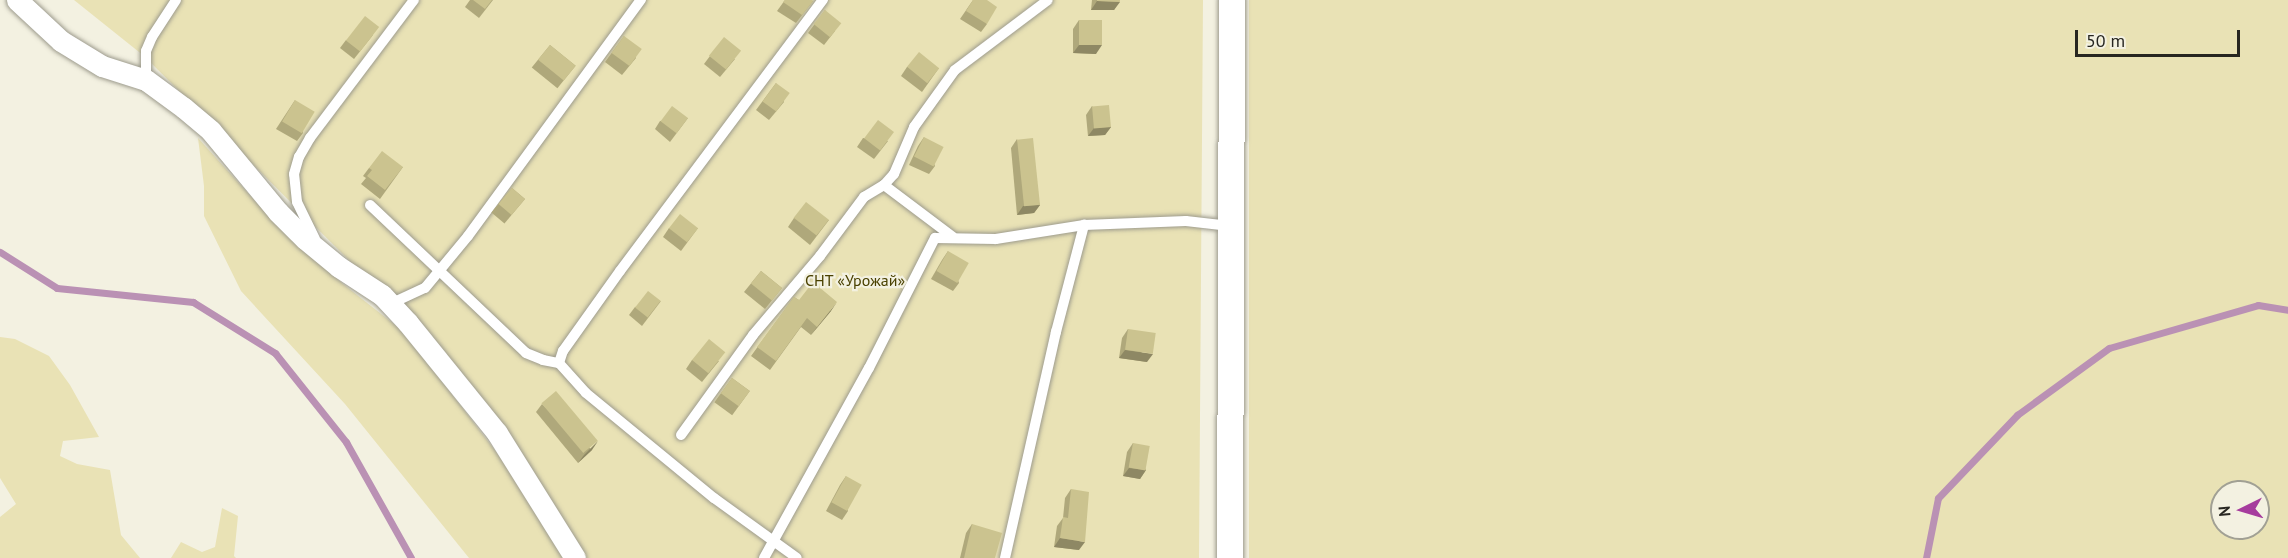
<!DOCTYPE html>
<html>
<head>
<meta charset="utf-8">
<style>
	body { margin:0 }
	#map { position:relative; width:2288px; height:558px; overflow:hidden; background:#f3f1e1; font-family:"PT Sans",sans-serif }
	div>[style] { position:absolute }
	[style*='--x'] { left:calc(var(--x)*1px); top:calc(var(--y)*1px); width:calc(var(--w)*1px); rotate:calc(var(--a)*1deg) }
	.green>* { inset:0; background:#e9e2b5 }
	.stream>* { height:7px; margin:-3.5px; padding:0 3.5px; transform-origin:3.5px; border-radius:3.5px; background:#ba91b4 }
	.roads { filter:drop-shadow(0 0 2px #9d9b8d) drop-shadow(0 0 2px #9d9b8d) }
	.service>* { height:10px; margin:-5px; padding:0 5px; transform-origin:5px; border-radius:5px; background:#fff }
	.minor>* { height:21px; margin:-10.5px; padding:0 10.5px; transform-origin:10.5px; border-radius:10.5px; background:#fff }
	.tertiary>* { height:26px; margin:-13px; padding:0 13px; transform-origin:13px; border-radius:13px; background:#fff }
	.wall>* { inset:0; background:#afa87b; transform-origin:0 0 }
	.shaded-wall>* { inset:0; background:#8e8864 }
	.building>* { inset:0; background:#cbc38f; transform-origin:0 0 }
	span { translate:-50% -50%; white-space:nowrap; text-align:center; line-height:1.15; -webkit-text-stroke:4.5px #f3f1e1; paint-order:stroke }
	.park-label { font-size:16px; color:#4a4100 }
	.north { position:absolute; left:2210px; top:480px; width:60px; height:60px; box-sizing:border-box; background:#f3f1e1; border:2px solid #a1a094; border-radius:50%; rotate:265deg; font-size:16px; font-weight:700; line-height:24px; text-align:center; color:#272620 }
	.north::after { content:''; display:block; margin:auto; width:21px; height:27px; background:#a63c9d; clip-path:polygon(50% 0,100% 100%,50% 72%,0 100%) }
	.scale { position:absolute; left:2075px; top:30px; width:165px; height:27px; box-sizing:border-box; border:3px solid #272620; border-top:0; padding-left:8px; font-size:18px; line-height:21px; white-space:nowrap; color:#272620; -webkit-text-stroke:4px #f3f1e1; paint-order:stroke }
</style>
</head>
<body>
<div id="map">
	<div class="green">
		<div style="clip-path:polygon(74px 0,1203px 0,1199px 558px,584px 558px,400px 311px,144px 56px)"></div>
		<div style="clip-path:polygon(evenodd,1249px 0,2288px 0,2288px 558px,1249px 558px,1249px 0,2222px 492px,2258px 492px,2258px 528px,2222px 528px,2222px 492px)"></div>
		<div style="clip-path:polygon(198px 138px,267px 214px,343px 284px,404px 332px,517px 479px,563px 558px,469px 558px,345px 404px,241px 291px,204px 216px,204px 186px)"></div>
		<div style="clip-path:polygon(0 337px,15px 339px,49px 356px,70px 385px,99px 437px,63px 441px,60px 456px,77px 464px,110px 470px,121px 535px,140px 558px,0 558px,0 517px,16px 504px,0 478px)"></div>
		<div style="clip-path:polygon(222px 508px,238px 516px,234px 556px,236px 558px,171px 558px,181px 542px,202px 552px,215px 547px)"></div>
	</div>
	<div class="stream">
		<div style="--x:0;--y:252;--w:67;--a:32.3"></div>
		<div style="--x:57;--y:288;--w:137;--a:5.9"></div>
		<div style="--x:193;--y:302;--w:97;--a:31.9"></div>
		<div style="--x:275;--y:353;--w:114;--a:51.4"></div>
		<div style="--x:346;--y:442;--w:133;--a:60.7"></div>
		<div style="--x:1926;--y:558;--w:61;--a:-78.7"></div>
		<div style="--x:1938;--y:498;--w:115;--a:-46.4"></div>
		<div style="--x:2017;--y:415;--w:114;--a:-36.1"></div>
		<div style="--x:2109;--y:348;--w:155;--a:-16.1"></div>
		<div style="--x:2258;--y:305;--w:30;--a:9"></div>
	</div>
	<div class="roads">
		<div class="service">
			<div style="--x:146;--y:80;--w:29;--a:-90"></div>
			<div style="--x:146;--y:51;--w:15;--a:-67"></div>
			<div style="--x:152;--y:37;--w:44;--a:-57"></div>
			<div style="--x:884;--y:185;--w:15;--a:-48"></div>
			<div style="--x:894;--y:174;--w:51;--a:-66.9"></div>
			<div style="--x:914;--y:127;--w:70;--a:-54.3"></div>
			<div style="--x:955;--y:70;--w:116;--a:-37"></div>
			<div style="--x:370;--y:205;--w:215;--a:43.5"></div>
			<div style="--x:526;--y:353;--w:18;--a:22"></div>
			<div style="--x:543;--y:360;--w:16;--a:11"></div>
			<div style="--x:559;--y:363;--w:40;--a:48"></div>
			<div style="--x:586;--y:393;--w:166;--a:39.4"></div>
			<div style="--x:714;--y:498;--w:102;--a:35.9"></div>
			<div style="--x:315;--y:239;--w:41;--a:-115.9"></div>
			<div style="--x:297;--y:202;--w:28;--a:-96"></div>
			<div style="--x:294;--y:174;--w:18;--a:-74"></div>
			<div style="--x:299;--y:157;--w:22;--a:-60"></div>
			<div style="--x:310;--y:138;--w:173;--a:-53"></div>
			<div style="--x:390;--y:304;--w:38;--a:-25"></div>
			<div style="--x:425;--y:288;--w:67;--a:-50.4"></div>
			<div style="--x:468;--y:236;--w:293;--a:-53.8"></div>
			<div style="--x:559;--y:363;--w:13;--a:-72"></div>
			<div style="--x:563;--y:351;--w:98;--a:-54.5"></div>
			<div style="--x:620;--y:271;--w:339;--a:-53.2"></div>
			<div style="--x:681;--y:435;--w:123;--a:-54.2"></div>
			<div style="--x:753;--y:335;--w:104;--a:-49.7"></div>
			<div style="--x:820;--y:256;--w:74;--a:-53.3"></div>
			<div style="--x:864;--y:197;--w:23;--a:-31"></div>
			<div style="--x:884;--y:185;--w:86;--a:37"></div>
			<div style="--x:764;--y:558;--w:217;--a:-61.1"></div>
			<div style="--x:869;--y:368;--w:146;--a:-63.1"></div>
			<div style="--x:935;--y:238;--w:61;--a:0.9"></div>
			<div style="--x:996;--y:239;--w:89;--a:-9"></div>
			<div style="--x:1005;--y:558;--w:232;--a:-77.3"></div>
			<div style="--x:1056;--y:332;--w:111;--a:-75.3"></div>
			<div style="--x:1084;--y:225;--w:102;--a:-2.2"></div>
			<div style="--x:1186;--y:221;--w:44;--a:6.5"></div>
		</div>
		<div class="minor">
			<div style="--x:17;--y:0;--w:60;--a:43"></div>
			<div style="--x:61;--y:41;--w:48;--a:31.4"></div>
			<div style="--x:102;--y:66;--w:46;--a:17.7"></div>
			<div style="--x:146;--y:80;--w:47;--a:36.4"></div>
			<div style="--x:184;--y:108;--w:35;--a:40"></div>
			<div style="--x:211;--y:131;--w:105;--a:50.4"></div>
			<div style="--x:278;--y:212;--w:38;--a:45"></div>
			<div style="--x:305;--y:239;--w:44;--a:39.5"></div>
			<div style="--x:339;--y:267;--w:51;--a:33.1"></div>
			<div style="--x:382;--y:295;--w:38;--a:47"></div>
			<div style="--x:408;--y:323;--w:141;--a:51"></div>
			<div style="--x:497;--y:433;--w:147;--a:58"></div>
		</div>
		<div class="tertiary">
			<div style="--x:1230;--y:558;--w:558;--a:-89.79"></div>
		</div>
	</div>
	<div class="wall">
		<div style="clip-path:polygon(470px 0,493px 0,479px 18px,465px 7px)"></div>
		<div style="clip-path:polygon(785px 0,813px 1px,796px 23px,777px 11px)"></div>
		<div style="clip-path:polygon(973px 0,987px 24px,981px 32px,960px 19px)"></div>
		<div style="clip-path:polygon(1092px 0,1120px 0,1114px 10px,1091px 10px)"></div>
		<div style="clip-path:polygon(825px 10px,835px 31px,824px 45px,808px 33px)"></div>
		<div style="clip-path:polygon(1079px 20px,1096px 54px,1073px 53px,1073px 29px)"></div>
		<div style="clip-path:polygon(373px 35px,354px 59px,340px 48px,346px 40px)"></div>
		<div style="clip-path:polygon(624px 36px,636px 58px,622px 75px,605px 62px)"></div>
		<div style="left:550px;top:45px;width:33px;height:29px;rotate:39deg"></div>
		<div style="clip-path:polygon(710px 56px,735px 59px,720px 77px,704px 64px)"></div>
		<div style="clip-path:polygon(907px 67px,939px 68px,922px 92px,901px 76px)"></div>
		<div style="clip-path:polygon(776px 83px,784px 102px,769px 120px,756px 110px)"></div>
		<div style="clip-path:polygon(295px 100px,303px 133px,297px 141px,276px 129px)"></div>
		<div style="clip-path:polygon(1092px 106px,1111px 127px,1105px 135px,1088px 136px,1086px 115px)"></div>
		<div style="clip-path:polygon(688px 118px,670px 142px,655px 129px,660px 121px)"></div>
		<div style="clip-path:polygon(924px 137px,935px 166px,929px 174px,909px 165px,918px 146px)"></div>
		<div style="clip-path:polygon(863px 138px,888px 141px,874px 159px,857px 147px)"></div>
		<div style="clip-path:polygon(1017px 139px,1040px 205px,1034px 213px,1017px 215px,1011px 148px)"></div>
		<div style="clip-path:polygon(403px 167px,380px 199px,361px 184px,366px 178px,363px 176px,369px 168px)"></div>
		<div style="left:512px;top:188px;width:17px;height:32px;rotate:40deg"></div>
		<div style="clip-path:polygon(794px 218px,829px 220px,810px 245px,788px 227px)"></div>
		<div style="clip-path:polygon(669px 228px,698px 228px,681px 251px,663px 237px)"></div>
		<div style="clip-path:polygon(948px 251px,959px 283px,953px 291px,931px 279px,942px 260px)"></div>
		<div style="left:761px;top:271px;width:27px;height:27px;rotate:39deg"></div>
		<div style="clip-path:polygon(794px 297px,799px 300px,831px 311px,811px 335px,801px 327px,770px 370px,751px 356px)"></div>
		<div style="clip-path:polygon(661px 301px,642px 326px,629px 315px,635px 307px)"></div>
		<div style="clip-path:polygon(1128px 329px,1147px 362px,1119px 358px,1122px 338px)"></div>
		<div style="clip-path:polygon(692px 360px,719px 361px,702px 382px,686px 369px)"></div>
		<div style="left:732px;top:378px;width:22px;height:30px;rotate:36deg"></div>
		<div style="clip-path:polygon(542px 404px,592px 450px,578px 463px,536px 412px)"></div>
		<div style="clip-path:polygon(1133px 443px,1146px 470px,1140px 479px,1123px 476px,1127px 452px)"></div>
		<div style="clip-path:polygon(846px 476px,848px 511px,842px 520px,826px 511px,840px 485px)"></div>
		<div style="clip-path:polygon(1071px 489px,1079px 550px,1054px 547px,1057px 526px,1063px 518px,1065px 498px)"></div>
		<div style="clip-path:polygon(972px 524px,995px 558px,960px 558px,966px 533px)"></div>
	</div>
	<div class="shaded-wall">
		<div style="clip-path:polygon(1097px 1px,1120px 2px,1114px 10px,1091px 10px)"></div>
		<div style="clip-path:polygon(1079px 45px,1102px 45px,1096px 54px,1073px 53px)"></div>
		<div style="clip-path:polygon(1111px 127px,1105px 135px,1088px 136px,1094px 128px)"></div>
		<div style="clip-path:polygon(1040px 205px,1034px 213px,1017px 215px,1023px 206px)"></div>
		<div style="clip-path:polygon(837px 302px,831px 311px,811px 335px,817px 327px)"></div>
		<div style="clip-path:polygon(1125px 350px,1153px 354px,1147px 362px,1119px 358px)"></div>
		<div style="clip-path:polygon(598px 441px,592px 450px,578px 463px,584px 455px)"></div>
		<div style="clip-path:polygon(1129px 468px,1146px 470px,1140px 479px,1123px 476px)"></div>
		<div style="clip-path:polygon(1060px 538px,1085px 542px,1079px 550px,1054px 547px)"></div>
	</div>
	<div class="building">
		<div style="clip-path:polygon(473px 0,492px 0,485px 9px)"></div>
		<div style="clip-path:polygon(785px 0,812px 0,813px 1px,802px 15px,783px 2px)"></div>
		<div style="clip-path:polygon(973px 0,987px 0,997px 7px,987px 24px,966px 11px)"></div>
		<div style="clip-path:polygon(1097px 0,1120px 0,1120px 2px,1097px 1px)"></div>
		<div style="left:825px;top:10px;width:21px;height:18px;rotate:39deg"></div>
		<div style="left:365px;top:16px;width:18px;height:31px;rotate:38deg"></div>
		<div style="left:1079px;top:20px;width:23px;height:25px"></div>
		<div style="left:624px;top:36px;width:22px;height:21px;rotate:36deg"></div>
		<div style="left:724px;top:37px;width:22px;height:24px;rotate:39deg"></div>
		<div style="left:550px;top:45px;width:33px;height:19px;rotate:39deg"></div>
		<div style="left:919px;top:52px;width:26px;height:19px;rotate:39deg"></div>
		<div style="left:776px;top:83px;width:17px;height:23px;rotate:36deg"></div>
		<div style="left:295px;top:100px;width:23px;height:25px;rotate:31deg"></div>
		<div style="left:1109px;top:105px;width:22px;height:17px;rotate:85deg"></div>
		<div style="left:672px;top:106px;width:20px;height:19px;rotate:37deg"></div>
		<div style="left:878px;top:120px;width:20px;height:23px;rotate:37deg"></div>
		<div style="left:924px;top:137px;width:22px;height:22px;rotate:27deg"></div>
		<div style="left:1033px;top:138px;width:67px;height:16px;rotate:84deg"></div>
		<div style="clip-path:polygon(382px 151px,403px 167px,385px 190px,367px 176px,372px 170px,369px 168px)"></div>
		<div style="left:512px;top:188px;width:17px;height:21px;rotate:40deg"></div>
		<div style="left:806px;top:202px;width:29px;height:20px;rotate:38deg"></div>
		<div style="left:680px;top:214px;width:23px;height:18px;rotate:38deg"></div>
		<div style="left:948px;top:251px;width:24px;height:23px;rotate:30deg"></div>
		<div style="left:761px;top:271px;width:27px;height:16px;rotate:39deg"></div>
		<div style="clip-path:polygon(813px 282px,837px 302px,817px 327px,807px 318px,776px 361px,757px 347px,794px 297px,799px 300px)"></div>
		<div style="left:648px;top:291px;width:16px;height:21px;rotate:38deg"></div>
		<div style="left:1128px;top:329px;width:28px;height:21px;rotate:8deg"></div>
		<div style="left:709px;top:339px;width:21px;height:27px;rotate:39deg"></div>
		<div style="left:732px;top:378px;width:22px;height:19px;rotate:36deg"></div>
		<div style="left:556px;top:391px;width:65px;height:19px;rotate:50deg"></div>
		<div style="left:1133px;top:443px;width:17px;height:25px;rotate:10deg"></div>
		<div style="left:846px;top:476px;width:18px;height:30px;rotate:29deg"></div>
		<div style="clip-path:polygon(1071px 489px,1089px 492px,1085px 542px,1060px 538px,1063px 517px,1068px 518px)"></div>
		<div style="clip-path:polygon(972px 524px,1002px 533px,995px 558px,964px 558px)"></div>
	</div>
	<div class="park-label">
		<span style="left:855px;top:280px">СНТ «Урожай»</span>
	</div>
	<div class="north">N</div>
	<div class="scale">50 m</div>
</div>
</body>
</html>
